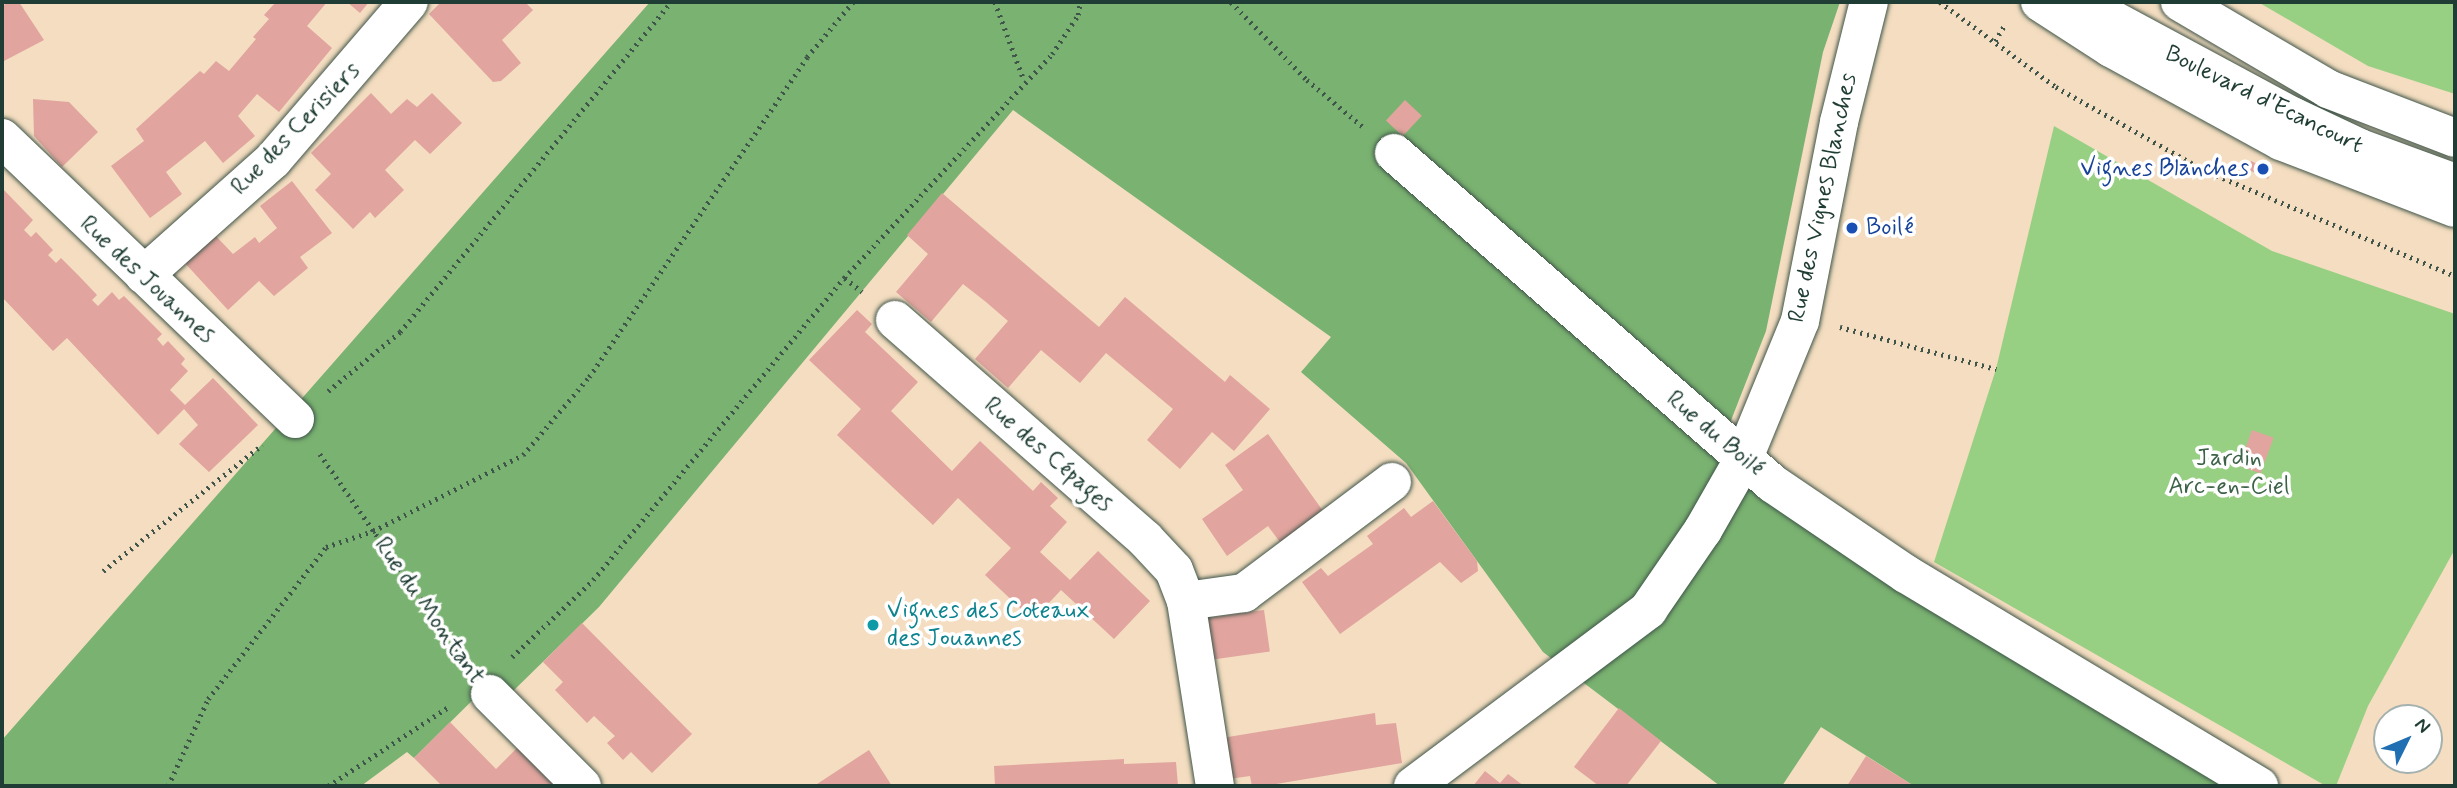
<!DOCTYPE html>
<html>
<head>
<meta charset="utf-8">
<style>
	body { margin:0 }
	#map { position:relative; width:2457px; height:788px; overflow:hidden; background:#f4ddc0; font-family:Mynerve,sans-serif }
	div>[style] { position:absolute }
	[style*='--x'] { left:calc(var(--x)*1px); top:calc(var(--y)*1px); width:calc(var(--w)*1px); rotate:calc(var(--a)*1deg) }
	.green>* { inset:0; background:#98d083 }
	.forest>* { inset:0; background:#7ab271 }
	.building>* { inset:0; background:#e1a49e; transform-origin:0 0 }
	.path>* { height:4.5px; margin-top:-2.25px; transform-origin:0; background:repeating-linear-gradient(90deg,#3f5549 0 2px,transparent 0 7px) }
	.roads { filter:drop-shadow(0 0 2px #3f5549) drop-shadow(0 0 2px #3f5549) }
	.minor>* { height:38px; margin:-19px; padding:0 19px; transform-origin:19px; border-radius:19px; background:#fff }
	.major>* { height:38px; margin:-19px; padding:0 19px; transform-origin:19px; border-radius:19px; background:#fff }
	.dots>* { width:19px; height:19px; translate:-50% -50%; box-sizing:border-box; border:4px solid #fff; border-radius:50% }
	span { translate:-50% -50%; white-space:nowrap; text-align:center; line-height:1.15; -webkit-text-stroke:7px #fff; paint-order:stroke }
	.street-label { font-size:24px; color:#1f3d34 }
	.transit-label { font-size:24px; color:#164399 }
	.right { translate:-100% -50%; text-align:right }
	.left { translate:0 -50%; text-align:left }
	.park-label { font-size:24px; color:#3d6248 }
	.culture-label { font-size:24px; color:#0d838f }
	.frame { position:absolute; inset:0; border:4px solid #1f3d34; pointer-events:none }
	.north { position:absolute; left:2373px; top:704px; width:70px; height:70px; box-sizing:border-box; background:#fff; border:2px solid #a5b1ae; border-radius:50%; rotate:47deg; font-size:19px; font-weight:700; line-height:28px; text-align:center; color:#1f3d34 }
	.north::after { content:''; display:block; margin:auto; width:24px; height:32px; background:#1f6fb2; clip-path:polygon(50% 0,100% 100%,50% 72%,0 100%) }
</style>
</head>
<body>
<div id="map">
	<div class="green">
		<div style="clip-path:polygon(2258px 2px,2455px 2px,2455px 94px,2368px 66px)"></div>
		<div style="clip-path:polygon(2054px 126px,2272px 251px,2455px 314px,2455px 549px,2368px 706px,2336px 786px,2326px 786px,1934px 562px,1996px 369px)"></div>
	</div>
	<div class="forest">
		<div style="clip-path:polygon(650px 2px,1840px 2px,1823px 52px,1766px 331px,1719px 451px,2233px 786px,1914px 786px,1821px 727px,1782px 786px,1720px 786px,1543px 652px,1406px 463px,1301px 372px,1331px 337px,1013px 110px,599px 607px,510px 694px,494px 679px,414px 758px,407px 752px,361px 786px,2px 786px,2px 740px)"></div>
	</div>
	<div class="building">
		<div style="clip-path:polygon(9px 2px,19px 2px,44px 40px,4px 61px,2px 6px)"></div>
		<div style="clip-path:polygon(276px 2px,327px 2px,307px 26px,332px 48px,279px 112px,257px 94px,238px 116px,255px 136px,223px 163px,205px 141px,166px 172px,182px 194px,150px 218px,111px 166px,144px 141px,136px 129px,200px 71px,204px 74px,216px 61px,229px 71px,256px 39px,253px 37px,269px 19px,264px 15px)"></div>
		<div style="clip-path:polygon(347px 2px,369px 2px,360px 13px)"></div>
		<div style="clip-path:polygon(441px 2px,525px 2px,533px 10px,502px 40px,521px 63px,501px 81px,493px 82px,429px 14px)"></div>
		<div style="clip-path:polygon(371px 93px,391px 114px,407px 99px,417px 107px,432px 93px,462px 123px,430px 154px,415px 140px,385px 170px,404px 190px,375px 218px,370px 212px,353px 229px,315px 190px,331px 174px,311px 153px)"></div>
		<div style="clip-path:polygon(33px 99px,69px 102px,98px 132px,62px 167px,34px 136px)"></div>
		<div style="left:1405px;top:100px;width:23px;height:28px;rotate:43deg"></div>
		<div style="left:2251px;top:161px;width:23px;height:9px;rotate:25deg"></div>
		<div style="clip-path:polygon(292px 181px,332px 233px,300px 257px,308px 268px,274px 296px,259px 281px,228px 310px,184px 262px,213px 233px,233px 254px,255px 237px,259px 243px,277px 228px,260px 206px)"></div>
		<div style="clip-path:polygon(2px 188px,33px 220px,24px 230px,31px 237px,36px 232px,53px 250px,48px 255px,56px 263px,61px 258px,79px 276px,97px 295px,92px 300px,98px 306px,112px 292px,119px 300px,124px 296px,162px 334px,157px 339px,163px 346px,168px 341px,185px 359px,181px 364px,188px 371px,170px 390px,185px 405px,213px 378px,258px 425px,209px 472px,179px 444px,198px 425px,184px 409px,158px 435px,67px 338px,53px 351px,2px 297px)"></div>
		<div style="clip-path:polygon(942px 193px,1099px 327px,1125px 297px,1225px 382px,1230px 375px,1270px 409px,1234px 451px,1212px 432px,1180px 469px,1147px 440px,1173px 409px,1106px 353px,1080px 383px,1041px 350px,1008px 388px,975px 359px,1008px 321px,986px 302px,963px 284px,931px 322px,896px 292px,928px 254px,907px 235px)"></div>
		<div style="clip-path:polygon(857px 310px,872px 324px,865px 332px,918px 382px,891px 411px,952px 471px,980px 441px,1033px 491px,1041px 482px,1058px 498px,1050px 506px,1067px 522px,1040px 552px,1070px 580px,1098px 551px,1150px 601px,1114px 639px,1061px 590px,1033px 620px,985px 575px,1011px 548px,958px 498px,933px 525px,837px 435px,861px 409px,809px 360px)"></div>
		<div style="left:2252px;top:430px;width:23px;height:38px;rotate:20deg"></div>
		<div style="clip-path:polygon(1268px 434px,1328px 518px,1285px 549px,1268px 526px,1227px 556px,1202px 519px,1243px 490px,1225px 465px)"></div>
		<div style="clip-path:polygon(1433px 501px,1477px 561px,1478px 571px,1461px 583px,1440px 562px,1340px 634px,1302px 582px,1321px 568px,1328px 576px,1373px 544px,1367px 536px,1404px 508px,1411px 517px)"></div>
		<div style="left:1264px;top:610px;width:42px;height:61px;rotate:82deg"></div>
		<div style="clip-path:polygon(582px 623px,692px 734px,652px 773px,631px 752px,623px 760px,607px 743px,615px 736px,594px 716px,587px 723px,555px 690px,563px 682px,543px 662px)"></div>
		<div style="clip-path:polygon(1619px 708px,1661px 741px,1626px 786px,1599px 786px,1574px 767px)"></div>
		<div style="clip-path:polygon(1375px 713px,1376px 725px,1396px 723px,1402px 763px,1264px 786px,1252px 786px,1250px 776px,1229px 779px,1222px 738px)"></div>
		<div style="clip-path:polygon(450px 722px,496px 769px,525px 740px,571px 786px,442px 786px,414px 758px)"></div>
		<div style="clip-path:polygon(869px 750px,892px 786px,814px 786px)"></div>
		<div style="clip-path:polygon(1866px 756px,1914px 786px,1847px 786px)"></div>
		<div style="clip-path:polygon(1124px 759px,1124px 764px,1176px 762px,1178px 786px,995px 786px,994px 766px)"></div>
		<div style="clip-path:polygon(1485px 771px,1500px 783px,1508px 774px,1524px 786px,1473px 786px)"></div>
	</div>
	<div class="path">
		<div style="--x:995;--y:2;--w:83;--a:69.6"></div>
		<div style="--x:1231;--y:2;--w:109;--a:45.7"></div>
		<div style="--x:1307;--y:80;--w:72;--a:39.9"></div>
		<div style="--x:1940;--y:2;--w:144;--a:36.2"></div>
		<div style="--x:2056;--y:87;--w:170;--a:29.3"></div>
		<div style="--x:2204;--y:170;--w:272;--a:22.9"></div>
		<div style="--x:1995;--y:41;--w:17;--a:-59"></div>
		<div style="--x:845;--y:278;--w:22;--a:39"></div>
		<div style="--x:1840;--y:327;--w:162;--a:15.1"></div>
		<div style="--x:328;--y:391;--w:93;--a:-39.3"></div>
		<div style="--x:400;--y:332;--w:427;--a:-50.6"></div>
		<div style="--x:320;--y:454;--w:254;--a:55.1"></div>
		<div style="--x:103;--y:571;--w:203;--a:-38.4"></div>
		<div style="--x:512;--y:657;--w:112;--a:-43.5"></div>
		<div style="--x:593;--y:580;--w:393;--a:-50.3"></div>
		<div style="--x:844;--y:278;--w:306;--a:-47.1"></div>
		<div style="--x:1052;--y:54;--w:47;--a:-56.3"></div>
		<div style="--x:1078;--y:15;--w:13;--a:-81"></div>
		<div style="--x:168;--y:786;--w:96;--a:-65.3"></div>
		<div style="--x:208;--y:699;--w:192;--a:-52.2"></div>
		<div style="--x:326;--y:547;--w:50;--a:-18.8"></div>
		<div style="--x:373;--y:531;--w:168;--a:-26.9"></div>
		<div style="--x:523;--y:455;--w:102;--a:-49.8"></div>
		<div style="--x:589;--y:377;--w:387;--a:-55.7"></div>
		<div style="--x:807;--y:57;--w:72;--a:-50.1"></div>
		<div style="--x:328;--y:786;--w:146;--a:-33.3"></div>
	</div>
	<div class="roads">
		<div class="minor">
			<div style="--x:2040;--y:2;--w:85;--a:32.9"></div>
			<div style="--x:2111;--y:48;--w:194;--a:28.7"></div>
			<div style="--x:2281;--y:141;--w:186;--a:21.1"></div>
			<div style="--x:2;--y:138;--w:406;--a:43.8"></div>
			<div style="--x:1394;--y:153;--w:503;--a:41.13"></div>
			<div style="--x:1773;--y:484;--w:161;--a:34.1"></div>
			<div style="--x:1906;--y:574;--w:412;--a:31"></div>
			<div style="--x:144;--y:275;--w:173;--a:-41.7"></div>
			<div style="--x:273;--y:160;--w:208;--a:-49.3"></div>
			<div style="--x:895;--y:320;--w:332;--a:41.2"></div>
			<div style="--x:1145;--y:539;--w:42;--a:46.9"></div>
			<div style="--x:1174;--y:570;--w:33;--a:69"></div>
			<div style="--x:1186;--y:601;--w:187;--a:81.1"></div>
			<div style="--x:1186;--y:601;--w:59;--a:-7.9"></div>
			<div style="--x:1244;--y:593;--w:185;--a:-36.9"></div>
			<div style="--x:490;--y:694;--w:130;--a:45"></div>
			<div style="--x:1413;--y:786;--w:294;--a:-36.8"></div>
			<div style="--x:1648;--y:610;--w:97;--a:-55.5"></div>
			<div style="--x:1703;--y:530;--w:81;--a:-60.3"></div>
			<div style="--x:1743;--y:460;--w:150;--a:-67.7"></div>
			<div style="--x:1800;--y:321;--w:203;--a:-78.9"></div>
			<div style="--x:1839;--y:122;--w:124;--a:-76"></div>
		</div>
		<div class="major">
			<div style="--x:2080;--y:2;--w:241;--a:28.3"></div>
			<div style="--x:2292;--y:116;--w:75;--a:25.2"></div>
			<div style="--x:2360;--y:148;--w:101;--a:20.2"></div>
			<div style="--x:2180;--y:2;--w:172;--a:30.4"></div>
			<div style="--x:2328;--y:89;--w:136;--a:21.1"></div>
		</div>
	</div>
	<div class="dots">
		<div style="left:2263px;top:169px;background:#1a4fb4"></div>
		<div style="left:1852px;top:228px;background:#1a4fb4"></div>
		<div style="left:873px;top:625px;background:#0f9aa8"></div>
	</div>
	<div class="street-label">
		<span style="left:2264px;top:100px;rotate:26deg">Boulevard d'Ecancourt</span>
		<span style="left:296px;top:129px;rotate:-46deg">Rue des Cerisiers</span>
		<span style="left:1823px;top:198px;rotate:-78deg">Rue des Vignes Blanches</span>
		<span style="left:147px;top:280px;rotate:43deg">Rue des Jouannes</span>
		<span style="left:1715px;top:434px;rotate:40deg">Rue du Boilé</span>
		<span style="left:1048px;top:455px;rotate:41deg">Rue des Cépages</span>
		<span style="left:429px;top:611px;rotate:55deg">Rue du Montant</span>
	</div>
	<div class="transit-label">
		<span class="right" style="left:2249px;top:169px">Vignes Blanches</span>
		<span class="left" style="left:1866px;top:228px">Boilé</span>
	</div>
	<div class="park-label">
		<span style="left:2229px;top:473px">Jardin<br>Arc-en-Ciel</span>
	</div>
	<div class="culture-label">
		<span class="left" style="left:887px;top:625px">Vignes des Coteaux<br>des Jouannes</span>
	</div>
	<div class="frame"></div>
	<div class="north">N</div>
</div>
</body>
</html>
